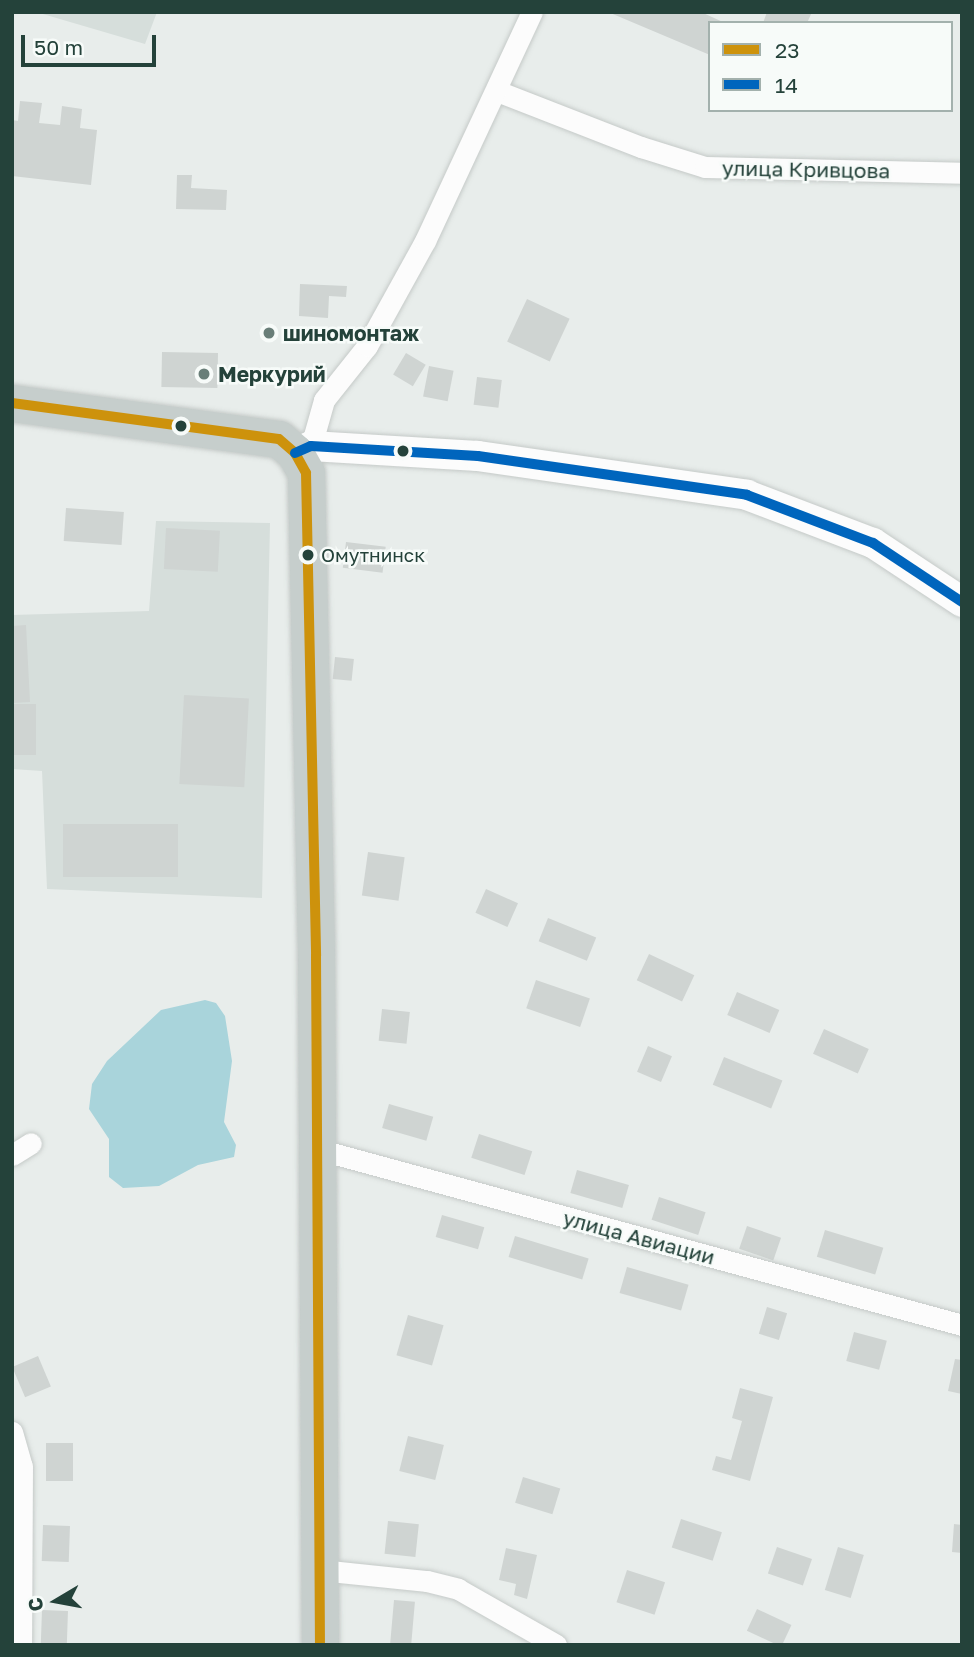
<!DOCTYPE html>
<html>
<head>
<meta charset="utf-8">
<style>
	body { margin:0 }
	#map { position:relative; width:974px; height:1657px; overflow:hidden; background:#e8edeb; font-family:"Golos Text",sans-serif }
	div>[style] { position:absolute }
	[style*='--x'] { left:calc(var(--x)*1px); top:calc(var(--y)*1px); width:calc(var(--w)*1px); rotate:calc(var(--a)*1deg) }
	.built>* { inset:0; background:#d6dedb }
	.water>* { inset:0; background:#a9d4db }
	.building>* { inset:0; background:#cfd4d2; transform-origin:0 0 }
	.roads { filter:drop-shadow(0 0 2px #c5cac8) drop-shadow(0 0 2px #c5cac8) }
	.minor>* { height:21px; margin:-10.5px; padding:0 10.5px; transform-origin:10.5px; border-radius:10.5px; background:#fcfcfc }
	.secondary>* { height:30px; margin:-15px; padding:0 15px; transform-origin:15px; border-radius:15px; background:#fcfcfc }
	.trunk>* { height:37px; margin:-18.5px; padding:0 18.5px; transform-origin:18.5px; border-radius:18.5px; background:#c6cecc }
	.bus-1>* { height:10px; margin:-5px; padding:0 5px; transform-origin:5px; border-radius:5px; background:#cd920c }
	.bus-2>* { height:10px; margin:-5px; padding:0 5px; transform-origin:5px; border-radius:5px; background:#0065bd }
	.dots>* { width:19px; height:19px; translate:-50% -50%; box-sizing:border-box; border:4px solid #f7fbf9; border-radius:50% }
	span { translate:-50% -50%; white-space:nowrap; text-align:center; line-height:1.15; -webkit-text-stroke:5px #f7fbf9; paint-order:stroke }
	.bus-label { font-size:19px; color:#24423a }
	.left { translate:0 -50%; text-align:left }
	.street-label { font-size:21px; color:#24423a }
	.poi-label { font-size:21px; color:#24423a; font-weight:700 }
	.frame { position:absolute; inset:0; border:14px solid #24423a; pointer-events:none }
	.legend { position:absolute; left:708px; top:21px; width:245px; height:91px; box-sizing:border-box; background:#f7fbf9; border:2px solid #a3b1ad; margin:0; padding:9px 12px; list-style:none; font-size:21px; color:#24423a }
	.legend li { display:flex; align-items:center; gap:14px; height:35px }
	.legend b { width:35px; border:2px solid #a3b1ad }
	.north { position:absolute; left:21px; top:1566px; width:70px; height:70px; -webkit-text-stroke:5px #f7fbf9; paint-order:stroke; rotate:260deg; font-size:19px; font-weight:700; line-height:28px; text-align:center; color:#24423a }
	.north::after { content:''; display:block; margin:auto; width:24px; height:32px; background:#24423a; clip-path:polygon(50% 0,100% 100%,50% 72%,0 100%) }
	.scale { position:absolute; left:21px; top:35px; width:135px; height:32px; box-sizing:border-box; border:4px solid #24423a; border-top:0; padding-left:9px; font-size:21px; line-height:24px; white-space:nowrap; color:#24423a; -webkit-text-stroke:5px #f7fbf9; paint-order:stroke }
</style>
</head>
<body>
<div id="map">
	<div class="built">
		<div style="clip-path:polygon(36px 12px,157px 12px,145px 44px)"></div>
		<div style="clip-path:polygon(156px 521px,270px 523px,262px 898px,47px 889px,42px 771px,12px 769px,12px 615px,149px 611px)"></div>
	</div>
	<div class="water">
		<div style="clip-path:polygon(205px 1000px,216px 1003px,225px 1016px,232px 1061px,224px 1122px,236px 1145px,234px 1157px,198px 1165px,159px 1186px,123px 1188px,109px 1177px,109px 1139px,89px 1109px,92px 1084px,107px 1061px,161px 1010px)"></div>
	</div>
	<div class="building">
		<div style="clip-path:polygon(608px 12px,701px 12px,725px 23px,710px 23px,710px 55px)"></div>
		<div style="clip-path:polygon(767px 12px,812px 12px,807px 23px,763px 23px)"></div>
		<div style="clip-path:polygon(20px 101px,42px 103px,39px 123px,60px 125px,62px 106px,82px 109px,80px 128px,97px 130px,91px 185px,12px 176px,12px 120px,18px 121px)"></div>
		<div style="clip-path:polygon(177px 175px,192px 175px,191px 188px,227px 190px,226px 210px,176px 209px)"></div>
		<div style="clip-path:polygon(300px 284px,347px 286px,346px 297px,329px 296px,328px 318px,299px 316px)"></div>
		<div style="left:527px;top:299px;width:47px;height:47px;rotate:25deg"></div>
		<div style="left:162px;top:352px;width:56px;height:35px;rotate:1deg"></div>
		<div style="left:406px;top:353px;width:23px;height:25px;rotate:31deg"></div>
		<div style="left:429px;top:366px;width:25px;height:31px;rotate:11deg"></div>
		<div style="left:477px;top:377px;width:25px;height:28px;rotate:7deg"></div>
		<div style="left:66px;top:508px;width:58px;height:33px;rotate:4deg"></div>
		<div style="left:166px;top:528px;width:54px;height:41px;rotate:3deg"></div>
		<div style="left:346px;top:542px;width:40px;height:26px;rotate:7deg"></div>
		<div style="clip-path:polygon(26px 625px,30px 702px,12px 703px,12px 626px)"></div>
		<div style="left:335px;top:657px;width:19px;height:22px;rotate:6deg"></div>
		<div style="left:184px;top:695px;width:65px;height:89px;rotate:3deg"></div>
		<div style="left:12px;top:704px;width:24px;height:51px"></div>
		<div style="left:63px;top:824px;width:115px;height:53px"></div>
		<div style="left:368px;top:852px;width:37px;height:44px;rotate:8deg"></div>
		<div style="left:486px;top:889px;width:35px;height:26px;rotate:24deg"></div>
		<div style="left:548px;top:918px;width:52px;height:25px;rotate:22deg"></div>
		<div style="left:649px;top:954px;width:50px;height:29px;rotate:25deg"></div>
		<div style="left:536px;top:980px;width:57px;height:30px;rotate:19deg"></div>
		<div style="left:737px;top:992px;width:46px;height:25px;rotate:23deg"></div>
		<div style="left:382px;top:1009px;width:28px;height:32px;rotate:6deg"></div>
		<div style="left:824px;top:1029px;width:49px;height:27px;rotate:24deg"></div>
		<div style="left:648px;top:1046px;width:26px;height:28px;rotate:23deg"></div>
		<div style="left:724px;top:1057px;width:63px;height:30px;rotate:22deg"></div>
		<div style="left:389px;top:1104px;width:46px;height:25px;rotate:16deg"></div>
		<div style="left:479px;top:1134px;width:56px;height:25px;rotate:18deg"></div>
		<div style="left:577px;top:1170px;width:54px;height:24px;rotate:16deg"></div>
		<div style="left:659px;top:1197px;width:49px;height:24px;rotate:18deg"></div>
		<div style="left:442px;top:1215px;width:44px;height:23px;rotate:16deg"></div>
		<div style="left:747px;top:1226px;width:36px;height:24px;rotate:19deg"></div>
		<div style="left:825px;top:1230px;width:61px;height:28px;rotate:17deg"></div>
		<div style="left:515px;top:1236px;width:77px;height:22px;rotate:17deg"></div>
		<div style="left:627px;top:1267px;width:64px;height:27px;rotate:16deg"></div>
		<div style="left:767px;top:1307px;width:21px;height:28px;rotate:17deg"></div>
		<div style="left:408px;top:1315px;width:37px;height:42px;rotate:16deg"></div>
		<div style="left:854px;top:1332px;width:34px;height:30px;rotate:15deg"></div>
		<div style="left:38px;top:1356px;width:33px;height:28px;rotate:67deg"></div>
		<div style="clip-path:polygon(955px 1359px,962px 1360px,962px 1394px,948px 1391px)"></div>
		<div style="clip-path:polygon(740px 1388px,773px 1397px,750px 1481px,712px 1470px,716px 1456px,731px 1460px,742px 1421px,732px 1418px)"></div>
		<div style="left:408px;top:1436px;width:37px;height:36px;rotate:14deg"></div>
		<div style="left:73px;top:1443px;width:38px;height:27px;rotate:90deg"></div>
		<div style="left:523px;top:1477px;width:39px;height:27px;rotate:17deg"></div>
		<div style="left:681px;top:1519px;width:43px;height:30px;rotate:18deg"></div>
		<div style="left:388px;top:1521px;width:31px;height:33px;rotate:6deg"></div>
		<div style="clip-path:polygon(954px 1524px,962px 1525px,962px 1553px,952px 1552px)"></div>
		<div style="left:43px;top:1525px;width:27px;height:36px;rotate:2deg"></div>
		<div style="left:777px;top:1547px;width:37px;height:28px;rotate:19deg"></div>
		<div style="left:838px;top:1547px;width:27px;height:45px;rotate:17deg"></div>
		<div style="clip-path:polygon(506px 1548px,537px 1555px,527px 1599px,514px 1595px,516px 1584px,499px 1580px)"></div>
		<div style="left:627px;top:1570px;width:40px;height:34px;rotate:18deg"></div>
		<div style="left:394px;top:1600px;width:21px;height:45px;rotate:5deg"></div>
		<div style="left:757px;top:1609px;width:38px;height:24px;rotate:25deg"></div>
		<div style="left:42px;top:1610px;width:26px;height:35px;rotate:2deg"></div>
	</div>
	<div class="roads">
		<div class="minor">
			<div style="--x:497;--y:91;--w:155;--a:21.3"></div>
			<div style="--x:641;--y:147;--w:67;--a:17.4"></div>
			<div style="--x:705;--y:167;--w:257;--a:1.3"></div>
			<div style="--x:311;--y:446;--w:48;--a:-74.2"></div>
			<div style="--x:324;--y:400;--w:69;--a:-51.5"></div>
			<div style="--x:367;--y:346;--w:120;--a:-61.1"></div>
			<div style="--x:425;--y:241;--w:253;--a:-65"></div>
			<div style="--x:317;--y:1149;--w:669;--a:15.26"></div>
			<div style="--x:12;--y:1155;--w:22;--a:-32"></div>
			<div style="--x:12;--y:1432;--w:35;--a:74"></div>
			<div style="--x:22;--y:1466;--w:179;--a:90.3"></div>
			<div style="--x:320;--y:1570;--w:108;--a:5.9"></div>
			<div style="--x:427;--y:1581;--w:32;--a:14"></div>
			<div style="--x:458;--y:1589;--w:113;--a:29.7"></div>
		</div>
		<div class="secondary">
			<div style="--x:295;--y:453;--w:17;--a:-24"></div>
			<div style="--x:311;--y:446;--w:167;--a:3.4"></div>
			<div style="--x:478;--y:456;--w:272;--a:8.2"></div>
			<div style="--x:747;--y:495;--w:135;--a:20.9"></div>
			<div style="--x:873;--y:543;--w:107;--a:33.5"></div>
		</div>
		<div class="trunk">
			<div style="--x:12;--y:403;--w:269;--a:7.7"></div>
			<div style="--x:279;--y:439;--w:21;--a:41"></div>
			<div style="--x:295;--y:453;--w:23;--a:61"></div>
			<div style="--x:306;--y:473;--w:483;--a:88.8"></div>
			<div style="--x:316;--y:956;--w:689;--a:89.67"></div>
		</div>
	</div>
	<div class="bus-1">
		<div style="--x:12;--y:403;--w:269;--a:7.7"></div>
		<div style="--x:279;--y:439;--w:21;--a:41"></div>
		<div style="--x:295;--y:453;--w:23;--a:61"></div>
		<div style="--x:306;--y:473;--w:483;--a:88.8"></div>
		<div style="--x:316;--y:956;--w:689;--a:89.67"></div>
	</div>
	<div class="bus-2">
		<div style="--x:295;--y:453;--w:17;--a:-24"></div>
		<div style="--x:311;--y:446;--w:167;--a:3.4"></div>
		<div style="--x:478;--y:456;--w:272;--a:8.2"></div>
		<div style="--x:747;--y:495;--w:135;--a:20.9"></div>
		<div style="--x:873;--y:543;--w:107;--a:33.5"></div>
	</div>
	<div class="dots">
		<div style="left:269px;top:333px;background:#697e78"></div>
		<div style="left:204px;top:374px;background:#697e78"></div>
		<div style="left:181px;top:426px;background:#24423a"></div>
		<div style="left:403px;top:451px;background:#24423a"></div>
		<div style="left:308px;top:555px;background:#24423a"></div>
	</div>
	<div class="bus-label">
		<span class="left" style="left:321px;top:555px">Омутнинск</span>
	</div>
	<div class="street-label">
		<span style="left:806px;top:169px;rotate:1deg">улица Кривцова</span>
		<span style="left:639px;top:1237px;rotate:15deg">улица Авиации</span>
	</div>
	<div class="poi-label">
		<span class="left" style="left:283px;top:333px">шиномонтаж</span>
		<span class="left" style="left:218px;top:374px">Меркурий</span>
	</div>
	<div class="frame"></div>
	<ul class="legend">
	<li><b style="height:9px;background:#cd920c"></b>23</li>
	<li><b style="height:9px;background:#0065bd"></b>14</li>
	</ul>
	<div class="north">С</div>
	<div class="scale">50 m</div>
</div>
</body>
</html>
